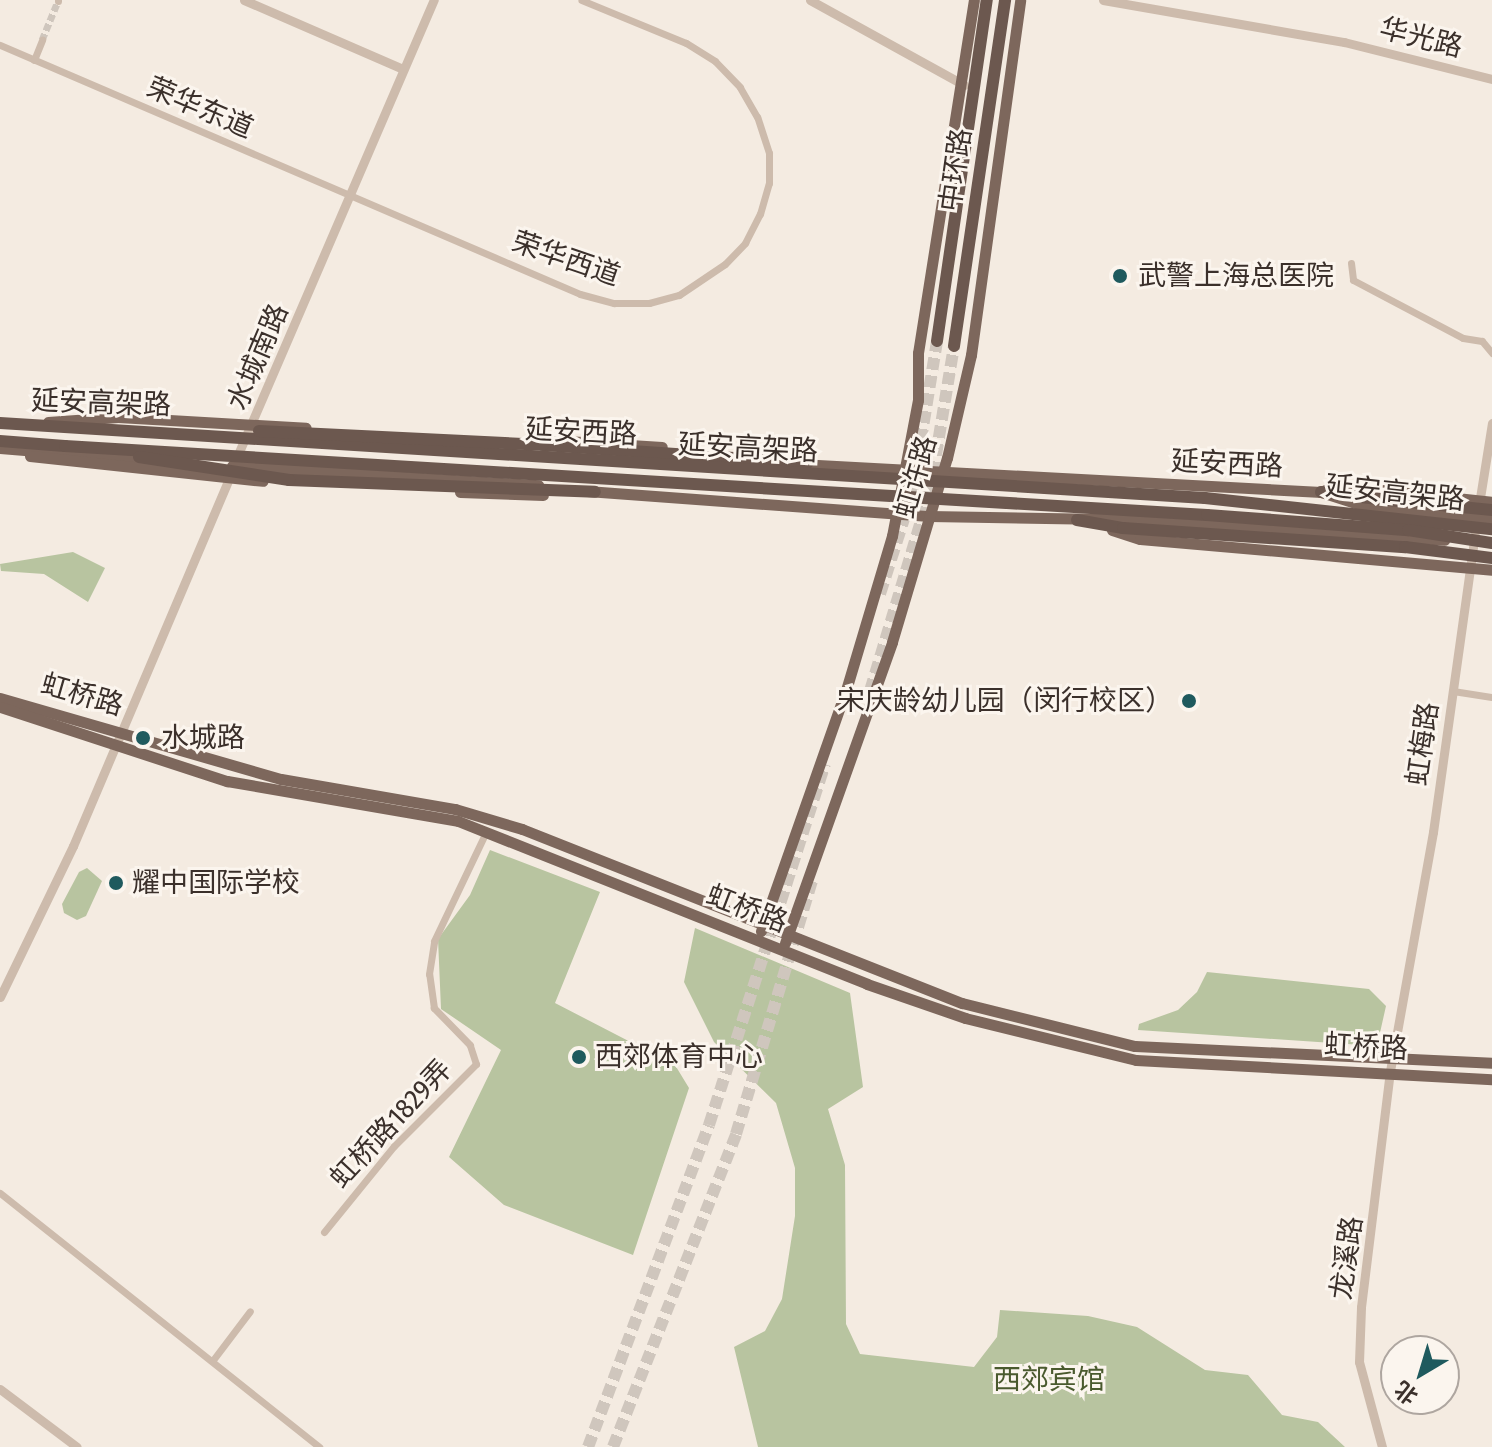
<!DOCTYPE html>
<html>
<head>
<meta charset="utf-8">
<style>
	body { margin:0 }
	#map { position:relative; width:1492px; height:1447px; overflow:hidden; background:#f4ebe1; font-family:"Fira Sans Condensed","Noto Sans SC",sans-serif }
	div>[style] { position:absolute }
	[style*='--x'] { left:calc(var(--x)*1px); top:calc(var(--y)*1px); width:calc(var(--w)*1px); rotate:calc(var(--a)*1deg) }
	.green>* { inset:0; background:#b8c4a0 }
	.minor-tunnel>* { height:7px; margin-top:-3.5px; transform-origin:0; background:repeating-linear-gradient(90deg,#cfc6bd 0 7px,transparent 0 10.5px) }
	.trunk-tunnel>* { height:12px; margin-top:-6px; transform-origin:0; background:repeating-linear-gradient(90deg,#cfc6bd 0 12px,transparent 0 18px) }
	.minor>* { height:7px; margin:-3.5px; padding:0 3.5px; transform-origin:3.5px; border-radius:3.5px; background:#cdbbac }
	.tertiary>* { height:9px; margin:-4.5px; padding:0 4.5px; transform-origin:4.5px; border-radius:4.5px; background:#cdbbac }
	.primary>* { height:11px; margin:-5.5px; padding:0 5.5px; transform-origin:5.5px; border-radius:5.5px; background:#7d675c }
	.trunk>* { height:12px; margin:-6px; padding:0 6px; transform-origin:6px; border-radius:6px; background:#6c584f }
	.trunk-bridge>* { height:12px; margin:-6px; padding:0 6px; transform-origin:6px; border-radius:6px; background:#6c584f }
	.dots>* { width:22px; height:22px; translate:-50% -50%; box-sizing:border-box; border:4px solid #fbf5ee; border-radius:50% }
	span { translate:-50% -50%; white-space:nowrap; text-align:center; line-height:1.15; -webkit-text-stroke:6px #fbf5ee; paint-order:stroke }
	.street-label { font-size:28px; color:#3b302b }
	.poi-label { font-size:28px; color:#3b302b }
	.left { translate:0 -50%; text-align:left }
	.right { translate:-100% -50%; text-align:right }
	.park-label { font-size:28px; color:#4a5a2e }
	.north { position:absolute; left:1380px; top:1335px; width:80px; height:80px; box-sizing:border-box; background:#fbf5ee; border:2px solid #aea6a0; border-radius:50%; rotate:218deg; font-size:22px; font-weight:700; line-height:32px; text-align:center; color:#3b302b }
	.north::after { content:''; display:block; margin:auto; width:28px; height:36px; background:#1f5a5e; clip-path:polygon(50% 0,100% 100%,50% 72%,0 100%) }
</style>
</head>
<body>
<div id="map">
	<div class="green">
		<div style="clip-path:polygon(73px 552px,105px 568px,88px 602px,44px 574px,1px 571px,0 564px)"></div>
		<div style="clip-path:polygon(490px 850px,600px 892px,555px 1003px,675px 1065px,689px 1088px,633px 1255px,504px 1205px,449px 1157px,501px 1050px,441px 1009px,438px 939px,470px 895px)"></div>
		<div style="clip-path:polygon(87px 868px,102px 881px,86px 916px,77px 920px,64px 913px,62px 904px,79px 872px)"></div>
		<div style="clip-path:polygon(695px 928px,850px 993px,863px 1087px,828px 1109px,845px 1165px,846px 1324px,860px 1354px,974px 1367px,997px 1337px,1000px 1310px,1088px 1316px,1137px 1327px,1205px 1370px,1248px 1375px,1282px 1415px,1318px 1422px,1345px 1447px,758px 1447px,734px 1347px,765px 1331px,782px 1299px,795px 1216px,795px 1168px,776px 1103px,714px 1042px,684px 982px)"></div>
		<div style="clip-path:polygon(1207px 972px,1369px 989px,1386px 1006px,1377px 1046px,1138px 1030px,1139px 1024px,1178px 1010px,1197px 992px)"></div>
	</div>
	<div class="minor-tunnel">
		<div style="--x:42;--y:40;--w:42;--a:-67.7"></div>
	</div>
	<div class="trunk-tunnel">
		<div style="--x:880;--y:594;--w:105;--a:-72.3"></div>
		<div style="--x:912;--y:494;--w:155;--a:-80.7"></div>
		<div style="--x:870;--y:691;--w:209;--a:-73.3"></div>
		<div style="--x:930;--y:491;--w:147;--a:-80.6"></div>
		<div style="--x:588;--y:1447;--w:344;--a:-69.4"></div>
		<div style="--x:709;--y:1125;--w:379;--a:-72.2"></div>
		<div style="--x:613;--y:1447;--w:336;--a:-68.5"></div>
		<div style="--x:736;--y:1134;--w:264;--a:-73.3"></div>
	</div>
	<div class="minor">
		<div style="--x:58;--y:1;--w:1;--a:-90"></div>
		<div style="--x:0;--y:45;--w:631;--a:23.23"></div>
		<div style="--x:580;--y:294;--w:35;--a:15"></div>
		<div style="--x:614;--y:303;--w:35;--a:0"></div>
		<div style="--x:649;--y:303;--w:31;--a:-15"></div>
		<div style="--x:679;--y:295;--w:55;--a:-34"></div>
		<div style="--x:725;--y:264;--w:29;--a:-46"></div>
		<div style="--x:745;--y:243;--w:33;--a:-63"></div>
		<div style="--x:760;--y:214;--w:32;--a:-74"></div>
		<div style="--x:769;--y:183;--w:30;--a:-90"></div>
		<div style="--x:769;--y:153;--w:38;--a:-108"></div>
		<div style="--x:757;--y:117;--w:34;--a:-120"></div>
		<div style="--x:740;--y:87;--w:36;--a:-134"></div>
		<div style="--x:715;--y:61;--w:34;--a:-148"></div>
		<div style="--x:686;--y:43;--w:113;--a:-157.7"></div>
		<div style="--x:34;--y:60;--w:22;--a:-68"></div>
		<div style="--x:1351;--y:263;--w:17;--a:83"></div>
		<div style="--x:1353;--y:280;--w:124;--a:27.8"></div>
		<div style="--x:1463;--y:338;--w:19;--a:9"></div>
		<div style="--x:1482;--y:341;--w:16;--a:50"></div>
		<div style="--x:1453;--y:691;--w:39;--a:9"></div>
		<div style="--x:0;--y:1193;--w:408;--a:38.5"></div>
		<div style="--x:324;--y:1232;--w:111;--a:-50.9"></div>
		<div style="--x:394;--y:1146;--w:116;--a:-45"></div>
		<div style="--x:476;--y:1064;--w:20;--a:-108"></div>
		<div style="--x:470;--y:1045;--w:52;--a:-134.2"></div>
		<div style="--x:434;--y:1008;--w:34;--a:-98"></div>
		<div style="--x:429;--y:974;--w:33;--a:-81"></div>
		<div style="--x:434;--y:941;--w:121;--a:-64.5"></div>
		<div style="--x:213;--y:1360;--w:61;--a:-52.9"></div>
	</div>
	<div class="tertiary">
		<div style="--x:244;--y:0;--w:173;--a:23.5"></div>
		<div style="--x:810;--y:0;--w:176;--a:28.9"></div>
		<div style="--x:1103;--y:0;--w:245;--a:9.9"></div>
		<div style="--x:1344;--y:42;--w:153;--a:14"></div>
		<div style="--x:236;--y:459;--w:500;--a:-66.7"></div>
		<div style="--x:1479;--y:504;--w:82;--a:-80.9"></div>
		<div style="--x:0;--y:997;--w:168;--a:-64.2"></div>
		<div style="--x:73;--y:846;--w:405;--a:-67"></div>
		<div style="--x:0;--y:1389;--w:96;--a:37"></div>
		<div style="--x:1382;--y:1447;--w:88;--a:-105.1"></div>
		<div style="--x:1359;--y:1362;--w:55;--a:-87.9"></div>
		<div style="--x:1361;--y:1307;--w:238;--a:-83"></div>
		<div style="--x:1390;--y:1071;--w:243;--a:-79.8"></div>
		<div style="--x:1433;--y:832;--w:300;--a:-82"></div>
	</div>
	<div class="primary">
		<div style="--x:48;--y:422;--w:70;--a:-4.1"></div>
		<div style="--x:118;--y:417;--w:188;--a:3.3"></div>
		<div style="--x:535;--y:439;--w:127;--a:3.6"></div>
		<div style="--x:0;--y:448;--w:147;--a:4.7"></div>
		<div style="--x:30;--y:456;--w:234;--a:6.1"></div>
		<div style="--x:799;--y:464;--w:523;--a:3.07"></div>
		<div style="--x:1321;--y:492;--w:56;--a:17.8"></div>
		<div style="--x:1374;--y:509;--w:118;--a:4.4"></div>
		<div style="--x:232;--y:466;--w:307;--a:3.6"></div>
		<div style="--x:587;--y:491;--w:343;--a:4.2"></div>
		<div style="--x:929;--y:516;--w:176;--a:1"></div>
		<div style="--x:1105;--y:519;--w:340;--a:3.5"></div>
		<div style="--x:460;--y:492;--w:83;--a:2.1"></div>
		<div style="--x:1321;--y:492;--w:17;--a:-25"></div>
		<div style="--x:1336;--y:485;--w:157;--a:6.2"></div>
		<div style="--x:1112;--y:530;--w:29;--a:18"></div>
		<div style="--x:1140;--y:539;--w:353;--a:5"></div>
		<div style="--x:0;--y:698;--w:292;--a:16.1"></div>
		<div style="--x:281;--y:779;--w:177;--a:9.8"></div>
		<div style="--x:455;--y:809;--w:70;--a:16.6"></div>
		<div style="--x:522;--y:829;--w:473;--a:21.6"></div>
		<div style="--x:962;--y:1003;--w:178;--a:14"></div>
		<div style="--x:1135;--y:1046;--w:357;--a:2.7"></div>
		<div style="--x:0;--y:707;--w:239;--a:18.1"></div>
		<div style="--x:227;--y:781;--w:234;--a:9.8"></div>
		<div style="--x:458;--y:821;--w:440;--a:21.7"></div>
		<div style="--x:867;--y:984;--w:104;--a:19.1"></div>
		<div style="--x:965;--y:1018;--w:176;--a:13.8"></div>
		<div style="--x:1136;--y:1060;--w:357;--a:3.1"></div>
		<div style="--x:761;--y:931;--w:256;--a:-70.6"></div>
		<div style="--x:846;--y:690;--w:161;--a:-73.4"></div>
		<div style="--x:892;--y:536;--w:138;--a:-79.2"></div>
		<div style="--x:918;--y:400;--w:47;--a:-90"></div>
		<div style="--x:918;--y:353;--w:357;--a:-81"></div>
		<div style="--x:785;--y:943;--w:319;--a:-70.4"></div>
		<div style="--x:892;--y:642;--w:192;--a:-73.4"></div>
		<div style="--x:947;--y:458;--w:106;--a:-76.9"></div>
		<div style="--x:971;--y:355;--w:358;--a:-82.1"></div>
	</div>
	<div class="trunk">
		<div style="--x:937;--y:341;--w:345;--a:-81.7"></div>
		<div style="--x:954;--y:346;--w:350;--a:-81.6"></div>
		<div style="--x:0;--y:441;--w:65;--a:4.4"></div>
		<div style="--x:543;--y:445;--w:265;--a:3.9"></div>
		<div style="--x:289;--y:480;--w:306;--a:2.2"></div>
		<div style="--x:1321;--y:492;--w:57;--a:7"></div>
		<div style="--x:1077;--y:520;--w:47;--a:9.9"></div>
		<div style="--x:1123;--y:528;--w:283;--a:3.9"></div>
	</div>
	<div class="trunk-bridge">
		<div style="--x:0;--y:423;--w:1207;--a:3.56"></div>
		<div style="--x:1205;--y:498;--w:289;--a:6.2"></div>
		<div style="--x:259;--y:431;--w:284;--a:2.8"></div>
		<div style="--x:65;--y:446;--w:1144;--a:3.46"></div>
		<div style="--x:1207;--y:515;--w:202;--a:4.3"></div>
		<div style="--x:1408;--y:530;--w:85;--a:8.8"></div>
		<div style="--x:139;--y:457;--w:152;--a:8.7"></div>
		<div style="--x:1378;--y:499;--w:115;--a:5.5"></div>
		<div style="--x:1405;--y:547;--w:88;--a:7.2"></div>
	</div>
	<div class="dots">
		<div style="left:1120px;top:276px;background:#1f5a5e"></div>
		<div style="left:1189px;top:701px;background:#1f5a5e"></div>
		<div style="left:143px;top:738px;background:#1f5a5e"></div>
		<div style="left:116px;top:883px;background:#1f5a5e"></div>
		<div style="left:579px;top:1057px;background:#1f5a5e"></div>
	</div>
	<div class="street-label">
		<span style="left:1421px;top:38px;rotate:14deg">华光路</span>
		<span style="left:200px;top:108px;rotate:23deg">荣华东道</span>
		<span style="left:956px;top:170px;rotate:-82deg">中环路</span>
		<span style="left:566px;top:259px;rotate:19deg">荣华西道</span>
		<span style="left:258px;top:357px;rotate:-67deg">水城南路</span>
		<span style="left:101px;top:403px;rotate:2deg">延安高架路</span>
		<span style="left:581px;top:432px;rotate:3deg">延安西路</span>
		<span style="left:748px;top:448px;rotate:3deg">延安高架路</span>
		<span style="left:1227px;top:464px;rotate:3deg">延安西路</span>
		<span style="left:916px;top:477px;rotate:-74deg">虹许路</span>
		<span style="left:1395px;top:493px;rotate:6deg">延安高架路</span>
		<span style="left:82px;top:695px;rotate:16deg">虹桥路</span>
		<span style="left:1423px;top:744px;rotate:-82deg">虹梅路</span>
		<span style="left:747px;top:909px;rotate:21deg">虹桥路</span>
		<span style="left:1366px;top:1047px;rotate:3deg">虹桥路</span>
		<span style="left:391px;top:1124px;rotate:-47deg">虹桥路1829弄</span>
		<span style="left:1347px;top:1258px;rotate:-82deg">龙溪路</span>
	</div>
	<div class="poi-label">
		<span class="left" style="left:1138px;top:276px">武警上海总医院</span>
		<span class="right" style="left:1173px;top:701px">宋庆龄幼儿园（闵行校区）</span>
		<span class="left" style="left:161px;top:738px">水城路</span>
		<span class="left" style="left:132px;top:883px">耀中国际学校</span>
		<span class="left" style="left:595px;top:1057px">西郊体育中心</span>
	</div>
	<div class="park-label">
		<span style="left:1049px;top:1380px">西郊宾馆</span>
	</div>
	<div class="north">北</div>
</div>
</body>
</html>
